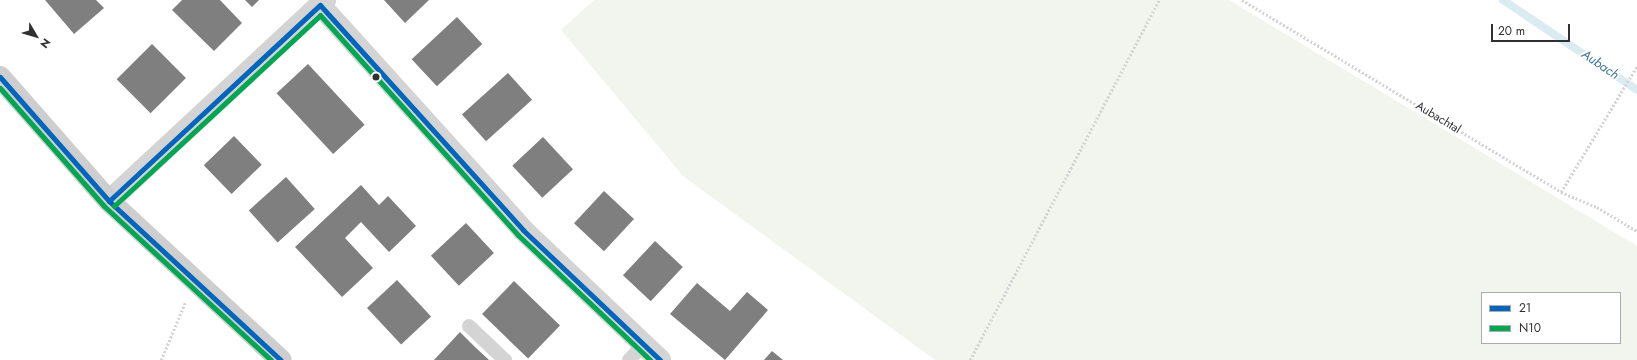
<!DOCTYPE html>
<html>
<head>
<meta charset="utf-8">
<style>
	body { margin:0 }
	#map { position:relative; width:1637px; height:360px; overflow:hidden; background:#fff; font-family:Jost,sans-serif }
	div>[style] { position:absolute }
	[style*='--x'] { left:calc(var(--x)*1px); top:calc(var(--y)*1px); width:calc(var(--w)*1px); rotate:calc(var(--a)*1deg) }
	.green>* { inset:0; background:#f2f5ed }
	.stream>* { height:8px; margin:-4px; padding:0 4px; transform-origin:4px; border-radius:4px; background:#daebf2 }
	.building>* { inset:0; background:#7f7f7f; transform-origin:0 0 }
	.path>* { height:2.5px; margin-top:-1.25px; transform-origin:0; background:repeating-linear-gradient(90deg,#d4d4d4 0 2px,transparent 0 4px) }
	.lane>* { height:14px; margin:-7px; padding:0 7px; transform-origin:7px; border-radius:7px; background:#d4d4d4 }
	.street>* { height:22px; margin:-11px; padding:0 11px; transform-origin:11px; border-radius:11px; background:#d4d4d4 }
	.secondary>* { height:22px; margin:-11px; padding:0 11px; transform-origin:11px; border-radius:11px; background:#cecece }
	.bus-1>* { height:5px; margin:-2.5px; padding:0 2.5px; transform-origin:2.5px; border-radius:2.5px; background:#0065bd }
	.bus-2>* { height:5px; margin:-2.5px; padding:0 2.5px; transform-origin:2.5px; border-radius:2.5px; background:#00a651 }
	.dots>* { width:11px; height:11px; translate:-50% -50%; box-sizing:border-box; border:2px solid #fff; border-radius:50% }
	span { translate:-50% -50%; white-space:nowrap; text-align:center; line-height:1.15; -webkit-text-stroke:4px #fff; paint-order:stroke }
	.street-label { font-size:12px; color:#303030 }
	.water-label { font-size:13px; color:#3d7893; font-style:italic }
	.legend { position:absolute; left:1481px; top:292px; width:140px; height:52px; box-sizing:border-box; background:#fff; border:1px solid #acacac; margin:0; padding:5px 7px; list-style:none; font-size:12px; color:#303030 }
	.legend li { display:flex; align-items:center; gap:8px; height:20px }
	.legend b { width:20px; border:1px solid #acacac }
	.north { position:absolute; left:16px; top:16px; width:40px; height:40px; -webkit-text-stroke:3px #fff; paint-order:stroke; rotate:128deg; font-size:11px; font-weight:700; line-height:16px; text-align:center; color:#303030 }
	.north::after { content:''; display:block; margin:auto; width:14px; height:18px; background:#303030; clip-path:polygon(50% 0,100% 100%,50% 72%,0 100%) }
	.scale { position:absolute; left:1491px; top:24px; width:79px; height:18px; box-sizing:border-box; border:2px solid #303030; border-top:0; padding-left:5px; font-size:12px; line-height:14px; white-space:nowrap; color:#303030; -webkit-text-stroke:3px #fff; paint-order:stroke }
</style>
</head>
<body>
<div id="map">
	<div class="green">
		<div style="clip-path:polygon(evenodd,594px 0,1229px 0,1637px 246px,1637px 360px,935px 360px,683px 176px,561px 30px,594px 0,1482px 293px,1620px 293px,1620px 343px,1482px 343px,1482px 293px)"></div>
	</div>
	<div class="stream">
		<div style="--x:1503;--y:0;--w:161;--a:33.9"></div>
	</div>
	<div class="building">
		<div style="clip-path:polygon(45px 0,96px 0,104px 8px,74px 34px)"></div>
		<div style="clip-path:polygon(182px 0,220px 0,242px 23px,214px 51px,172px 10px)"></div>
		<div style="clip-path:polygon(245px 0,259px 0,252px 7px)"></div>
		<div style="clip-path:polygon(384px 0,429px 0,405px 23px)"></div>
		<div style="left:457px;top:17px;width:37px;height:62px;rotate:47deg"></div>
		<div style="left:152px;top:44px;width:48px;height:50px;rotate:45deg"></div>
		<div style="left:308px;top:64px;width:83px;height:43px;rotate:47deg"></div>
		<div style="left:508px;top:73px;width:36px;height:62px;rotate:48deg"></div>
		<div style="left:234px;top:136px;width:40px;height:42px;rotate:46deg"></div>
		<div style="left:543px;top:137px;width:44px;height:42px;rotate:47deg"></div>
		<div style="left:286px;top:177px;width:43px;height:50px;rotate:48deg"></div>
		<div style="clip-path:polygon(361px 185px,379px 205px,388px 196px,416px 226px,389px 252px,361px 222px,345px 238px,373px 268px,342px 297px,295px 247px)"></div>
		<div style="left:604px;top:191px;width:41px;height:44px;rotate:43deg"></div>
		<div style="left:466px;top:223px;width:41px;height:48px;rotate:47deg"></div>
		<div style="left:655px;top:241px;width:38px;height:47px;rotate:43deg"></div>
		<div style="left:397px;top:280px;width:50px;height:41px;rotate:47deg"></div>
		<div style="left:514px;top:281px;width:64px;height:46px;rotate:44deg"></div>
		<div style="clip-path:polygon(697px 283px,730px 311px,747px 292px,768px 310px,725px 360px,670px 314px)"></div>
		<div style="clip-path:polygon(460px 332px,475px 347px,489px 360px,434px 360px)"></div>
		<div style="clip-path:polygon(772px 351px,783px 360px,764px 360px)"></div>
	</div>
	<div class="path">
		<div style="--x:1242;--y:0;--w:372;--a:31"></div>
		<div style="--x:1561;--y:192;--w:39;--a:23"></div>
		<div style="--x:1597;--y:207;--w:47;--a:31"></div>
		<div style="--x:1561;--y:192;--w:147;--a:-58.9"></div>
		<div style="--x:161;--y:360;--w:62;--a:-67.2"></div>
		<div style="--x:970;--y:360;--w:407;--a:-62.3"></div>
	</div>
	<div class="lane">
		<div style="--x:469;--y:326;--w:50;--a:43.4"></div>
		<div style="--x:629;--y:360;--w:22;--a:-47"></div>
	</div>
	<div class="street">
		<div style="--x:320;--y:5;--w:303;--a:47.9"></div>
		<div style="--x:523;--y:230;--w:189;--a:43.5"></div>
		<div style="--x:109;--y:201;--w:295;--a:-42.9"></div>
	</div>
	<div class="secondary">
		<div style="--x:0;--y:77;--w:165;--a:48.7"></div>
		<div style="--x:109;--y:201;--w:234;--a:42.8"></div>
	</div>
	<div class="bus-1">
		<div style="--x:0;--y:77;--w:165;--a:48.7"></div>
		<div style="--x:109;--y:201;--w:234;--a:42.8"></div>
		<div style="--x:109;--y:201;--w:288;--a:-42.9"></div>
		<div style="--x:320;--y:5;--w:303;--a:47.9"></div>
		<div style="--x:523;--y:230;--w:189;--a:43.5"></div>
	</div>
	<div class="bus-2">
		<div style="--x:0;--y:88;--w:157;--a:48.6"></div>
		<div style="--x:104;--y:206;--w:227;--a:42.7"></div>
		<div style="--x:114;--y:206;--w:281;--a:-42.8"></div>
		<div style="--x:320;--y:15;--w:296;--a:48"></div>
		<div style="--x:518;--y:235;--w:182;--a:43.4"></div>
	</div>
	<div class="dots">
		<div style="left:376px;top:77px;background:#303030"></div>
	</div>
	<div class="street-label">
		<span style="left:1438px;top:118px;rotate:31deg">Aubachtal</span>
	</div>
	<div class="water-label">
		<span style="left:1600px;top:65px;rotate:34deg">Aubach</span>
	</div>
	<ul class="legend">
	<li><b style="height:5px;background:#0065bd"></b>21</li>
	<li><b style="height:5px;background:#00a651"></b>N10</li>
	</ul>
	<div class="north">N</div>
	<div class="scale">20 m</div>
</div>
</body>
</html>
